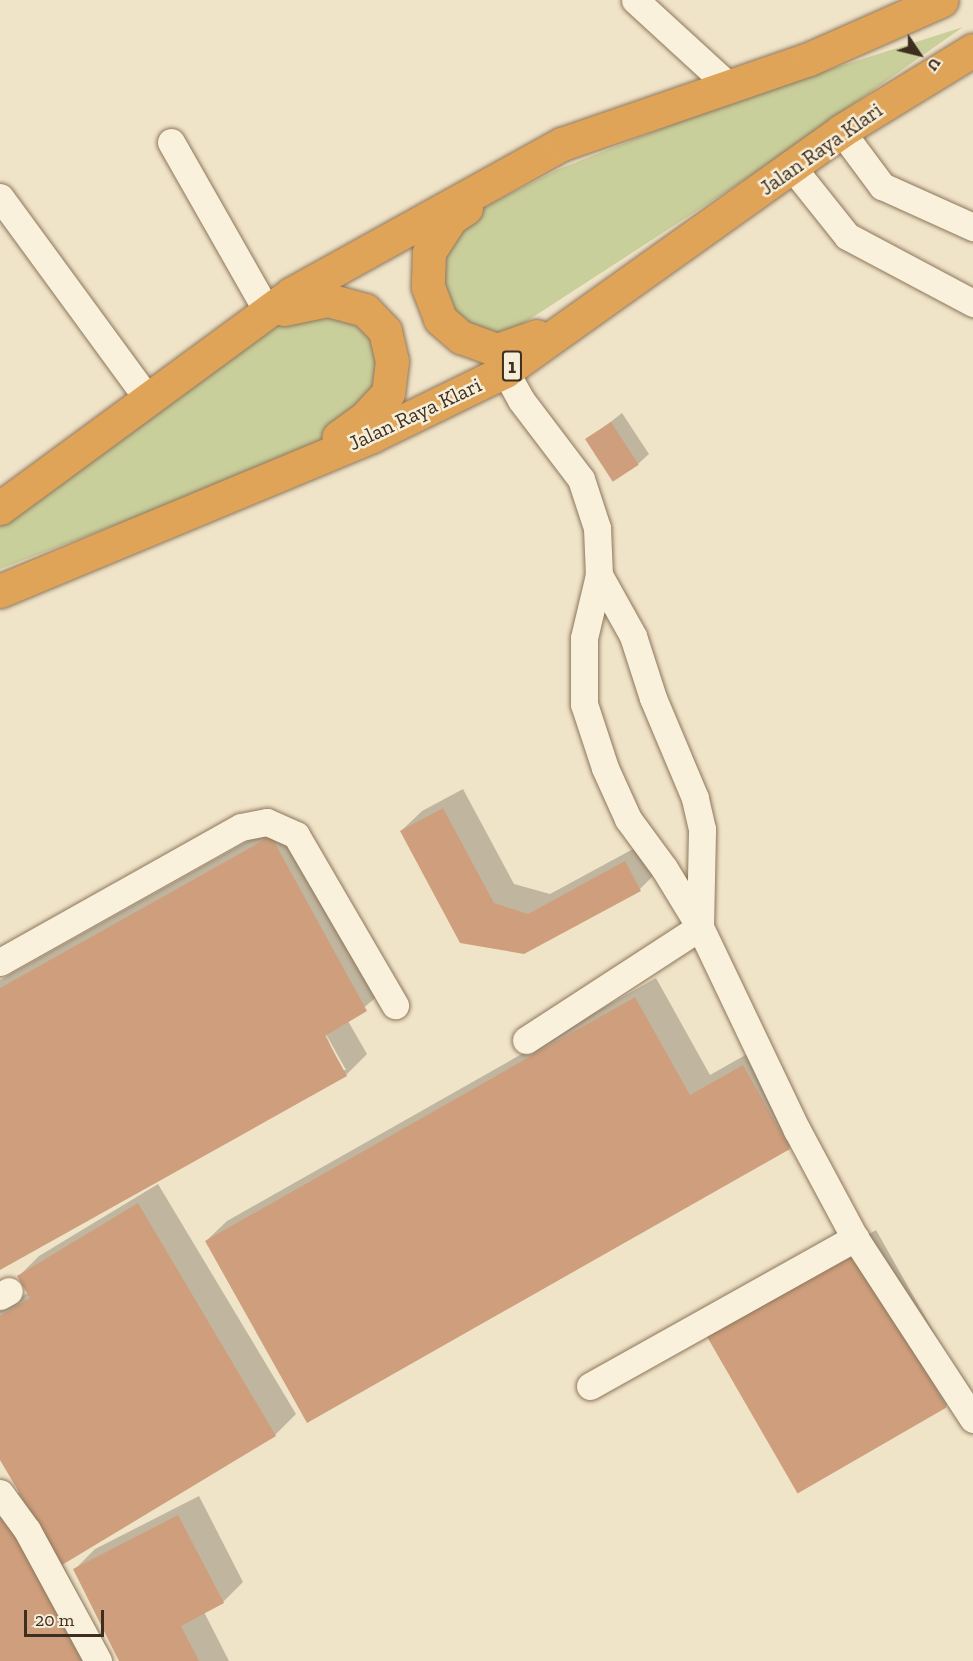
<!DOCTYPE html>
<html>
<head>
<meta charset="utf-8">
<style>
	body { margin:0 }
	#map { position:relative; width:973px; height:1661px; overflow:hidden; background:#f0e4c8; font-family:"Zilla Slab",serif }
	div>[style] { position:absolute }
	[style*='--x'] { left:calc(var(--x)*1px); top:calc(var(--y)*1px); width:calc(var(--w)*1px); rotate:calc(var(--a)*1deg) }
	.green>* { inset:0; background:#c9cf9b }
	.shadow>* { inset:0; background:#0003 }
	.building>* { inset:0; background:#cf9f7d; transform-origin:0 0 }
	.roads { filter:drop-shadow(0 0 2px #8d765c) drop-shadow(0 0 2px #8d765c) }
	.minor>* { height:27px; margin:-13.5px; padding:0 13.5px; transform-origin:13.5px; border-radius:13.5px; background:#faf1dc }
	.highway>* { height:33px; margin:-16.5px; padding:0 16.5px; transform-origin:16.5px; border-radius:16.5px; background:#e0a458 }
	span { translate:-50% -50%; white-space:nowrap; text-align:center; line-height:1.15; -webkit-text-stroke:5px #f7eed8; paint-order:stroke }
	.shield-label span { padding:2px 4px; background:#f7eed8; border:2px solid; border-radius:4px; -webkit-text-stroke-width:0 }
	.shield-label { font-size:20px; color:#3d2e20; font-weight:700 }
	.street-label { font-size:21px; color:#3d2e20 }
	.north { position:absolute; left:889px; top:24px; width:60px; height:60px; -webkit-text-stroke:4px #f7eed8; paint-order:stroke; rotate:125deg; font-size:16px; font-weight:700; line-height:24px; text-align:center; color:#3d2e20 }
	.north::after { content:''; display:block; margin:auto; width:21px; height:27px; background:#3d2e20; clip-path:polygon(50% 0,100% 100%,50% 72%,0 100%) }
	.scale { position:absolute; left:24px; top:1610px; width:80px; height:27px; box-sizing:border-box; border:3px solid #3d2e20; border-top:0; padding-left:8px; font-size:18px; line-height:21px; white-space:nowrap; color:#3d2e20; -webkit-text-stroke:4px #f7eed8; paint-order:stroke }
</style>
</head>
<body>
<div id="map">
	<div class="green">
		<div style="clip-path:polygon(963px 27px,755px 173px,507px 334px,493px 338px,454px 321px,439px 292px,447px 243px,467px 216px,559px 169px,734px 100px)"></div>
		<div style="clip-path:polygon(314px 316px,341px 317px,375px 338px,377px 386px,340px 429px,283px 461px,0 569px,0 522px,273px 321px)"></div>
	</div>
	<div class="shadow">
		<div style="clip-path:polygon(622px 413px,649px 454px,638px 464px,587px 440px)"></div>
		<div style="clip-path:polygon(463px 789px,514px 884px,550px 894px,646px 842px,660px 869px,640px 889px,524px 952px,401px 831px,422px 811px)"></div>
		<div style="clip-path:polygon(evenodd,291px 817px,386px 989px,348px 1021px,367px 1054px,346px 1075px,0 1268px,0 980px,291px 817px,323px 1029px,346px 1070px,342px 1070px,323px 1029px)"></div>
		<div style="clip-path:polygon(656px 978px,710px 1075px,763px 1045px,809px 1128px,789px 1148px,206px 1241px,227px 1221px)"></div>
		<div style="clip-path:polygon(158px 1184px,296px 1414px,275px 1435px,62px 1563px,111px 1661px,0 1661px,0 1502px,20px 1492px,0 1457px,0 1310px,29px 1292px,19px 1276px,39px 1256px)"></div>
		<div style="clip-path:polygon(876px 1230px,965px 1387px,945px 1407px,728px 1315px)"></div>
		<div style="clip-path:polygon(199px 1496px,243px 1582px,223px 1602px,204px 1612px,229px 1661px,121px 1661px,74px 1570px,95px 1549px)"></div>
	</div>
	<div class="building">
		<div style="left:611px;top:422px;width:51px;height:31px;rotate:57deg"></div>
		<div style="clip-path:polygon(443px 808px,494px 903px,528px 914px,625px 861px,641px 891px,524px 954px,460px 943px,400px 831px)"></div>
		<div style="clip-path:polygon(271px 836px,367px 1011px,325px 1036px,347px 1076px,0 1270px,0 988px)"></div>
		<div style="clip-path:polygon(635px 997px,690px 1095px,743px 1065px,790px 1149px,307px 1423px,205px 1241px)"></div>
		<div style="clip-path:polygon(138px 1203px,276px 1436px,62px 1565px,0 1460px,0 1316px,30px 1298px,17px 1276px)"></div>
		<div style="left:855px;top:1249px;width:183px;height:172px;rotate:60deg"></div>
		<div style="clip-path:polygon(5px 1508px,81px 1661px,0 1661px,0 1511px)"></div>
		<div style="clip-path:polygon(178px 1515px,224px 1603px,181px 1626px,199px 1661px,119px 1661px,73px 1569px)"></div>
	</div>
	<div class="roads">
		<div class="minor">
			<div style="--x:635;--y:0;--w:129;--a:42.5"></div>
			<div style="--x:841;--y:131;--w:69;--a:53.3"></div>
			<div style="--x:882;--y:186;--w:100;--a:24.3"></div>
			<div style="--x:171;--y:142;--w:197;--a:60.4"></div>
			<div style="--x:792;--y:167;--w:88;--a:51.4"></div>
			<div style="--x:847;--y:236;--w:143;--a:28"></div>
			<div style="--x:0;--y:197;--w:249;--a:53.8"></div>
			<div style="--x:505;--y:371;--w:33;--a:61"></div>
			<div style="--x:521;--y:400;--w:99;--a:52.8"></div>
			<div style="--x:581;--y:479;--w:52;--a:71.9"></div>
			<div style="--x:597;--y:528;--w:47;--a:87.6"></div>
			<div style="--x:599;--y:575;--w:65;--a:103.4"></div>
			<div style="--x:584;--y:638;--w:66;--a:90"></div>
			<div style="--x:584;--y:704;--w:67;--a:71.8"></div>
			<div style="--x:605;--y:768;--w:56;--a:65.7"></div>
			<div style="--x:628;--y:819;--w:61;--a:53.7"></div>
			<div style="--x:664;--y:868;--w:69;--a:58.6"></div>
			<div style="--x:700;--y:927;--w:225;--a:64.5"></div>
			<div style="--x:797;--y:1130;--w:123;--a:61.8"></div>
			<div style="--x:855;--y:1238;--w:216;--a:56.9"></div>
			<div style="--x:0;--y:962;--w:276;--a:-29.3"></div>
			<div style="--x:241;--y:827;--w:26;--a:-11"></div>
			<div style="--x:267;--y:822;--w:32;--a:24"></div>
			<div style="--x:296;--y:835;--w:197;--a:59.8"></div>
			<div style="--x:526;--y:1040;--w:207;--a:-33"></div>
			<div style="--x:700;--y:927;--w:98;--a:-88.8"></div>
			<div style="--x:702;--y:829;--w:32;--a:-103"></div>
			<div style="--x:695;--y:798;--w:108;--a:-112.8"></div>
			<div style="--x:653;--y:698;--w:65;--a:-107.9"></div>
			<div style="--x:633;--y:636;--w:70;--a:-119.1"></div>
			<div style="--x:0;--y:1296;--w:10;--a:-29"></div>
			<div style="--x:590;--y:1386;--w:304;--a:-29.2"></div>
			<div style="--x:0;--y:1493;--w:46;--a:53.9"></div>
			<div style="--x:27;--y:1530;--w:149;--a:61.5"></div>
		</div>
		<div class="highway">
			<div style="--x:466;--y:208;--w:18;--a:146"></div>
			<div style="--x:451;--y:218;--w:40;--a:122.9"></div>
			<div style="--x:429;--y:252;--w:35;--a:92"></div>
			<div style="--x:428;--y:287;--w:34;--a:69"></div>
			<div style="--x:440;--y:319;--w:28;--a:41"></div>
			<div style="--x:461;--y:337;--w:38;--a:20"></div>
			<div style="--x:497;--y:350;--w:42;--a:-19.3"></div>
			<div style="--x:284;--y:309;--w:45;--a:-11.6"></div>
			<div style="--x:328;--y:300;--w:38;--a:15"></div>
			<div style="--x:365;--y:310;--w:29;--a:46"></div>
			<div style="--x:385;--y:331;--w:31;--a:77"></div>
			<div style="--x:392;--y:361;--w:32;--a:97"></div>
			<div style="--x:388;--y:393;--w:33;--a:133"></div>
			<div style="--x:366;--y:417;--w:34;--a:144"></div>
			<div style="--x:0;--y:508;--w:361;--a:-36.3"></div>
			<div style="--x:291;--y:294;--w:310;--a:-29"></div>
			<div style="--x:562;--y:144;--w:261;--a:-19"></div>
			<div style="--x:809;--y:59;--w:145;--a:-23.9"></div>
			<div style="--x:0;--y:591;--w:403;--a:-22.6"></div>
			<div style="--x:372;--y:436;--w:148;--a:-26"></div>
			<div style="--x:505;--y:371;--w:413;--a:-35.5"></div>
			<div style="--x:841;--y:131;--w:155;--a:-31.5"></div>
		</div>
	</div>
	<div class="shield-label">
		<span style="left:512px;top:366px">1</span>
	</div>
	<div class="street-label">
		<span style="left:821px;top:149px;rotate:-35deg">Jalan Raya Klari</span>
		<span style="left:415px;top:414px;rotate:-25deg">Jalan Raya Klari</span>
	</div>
	<div class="north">U</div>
	<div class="scale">20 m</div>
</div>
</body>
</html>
